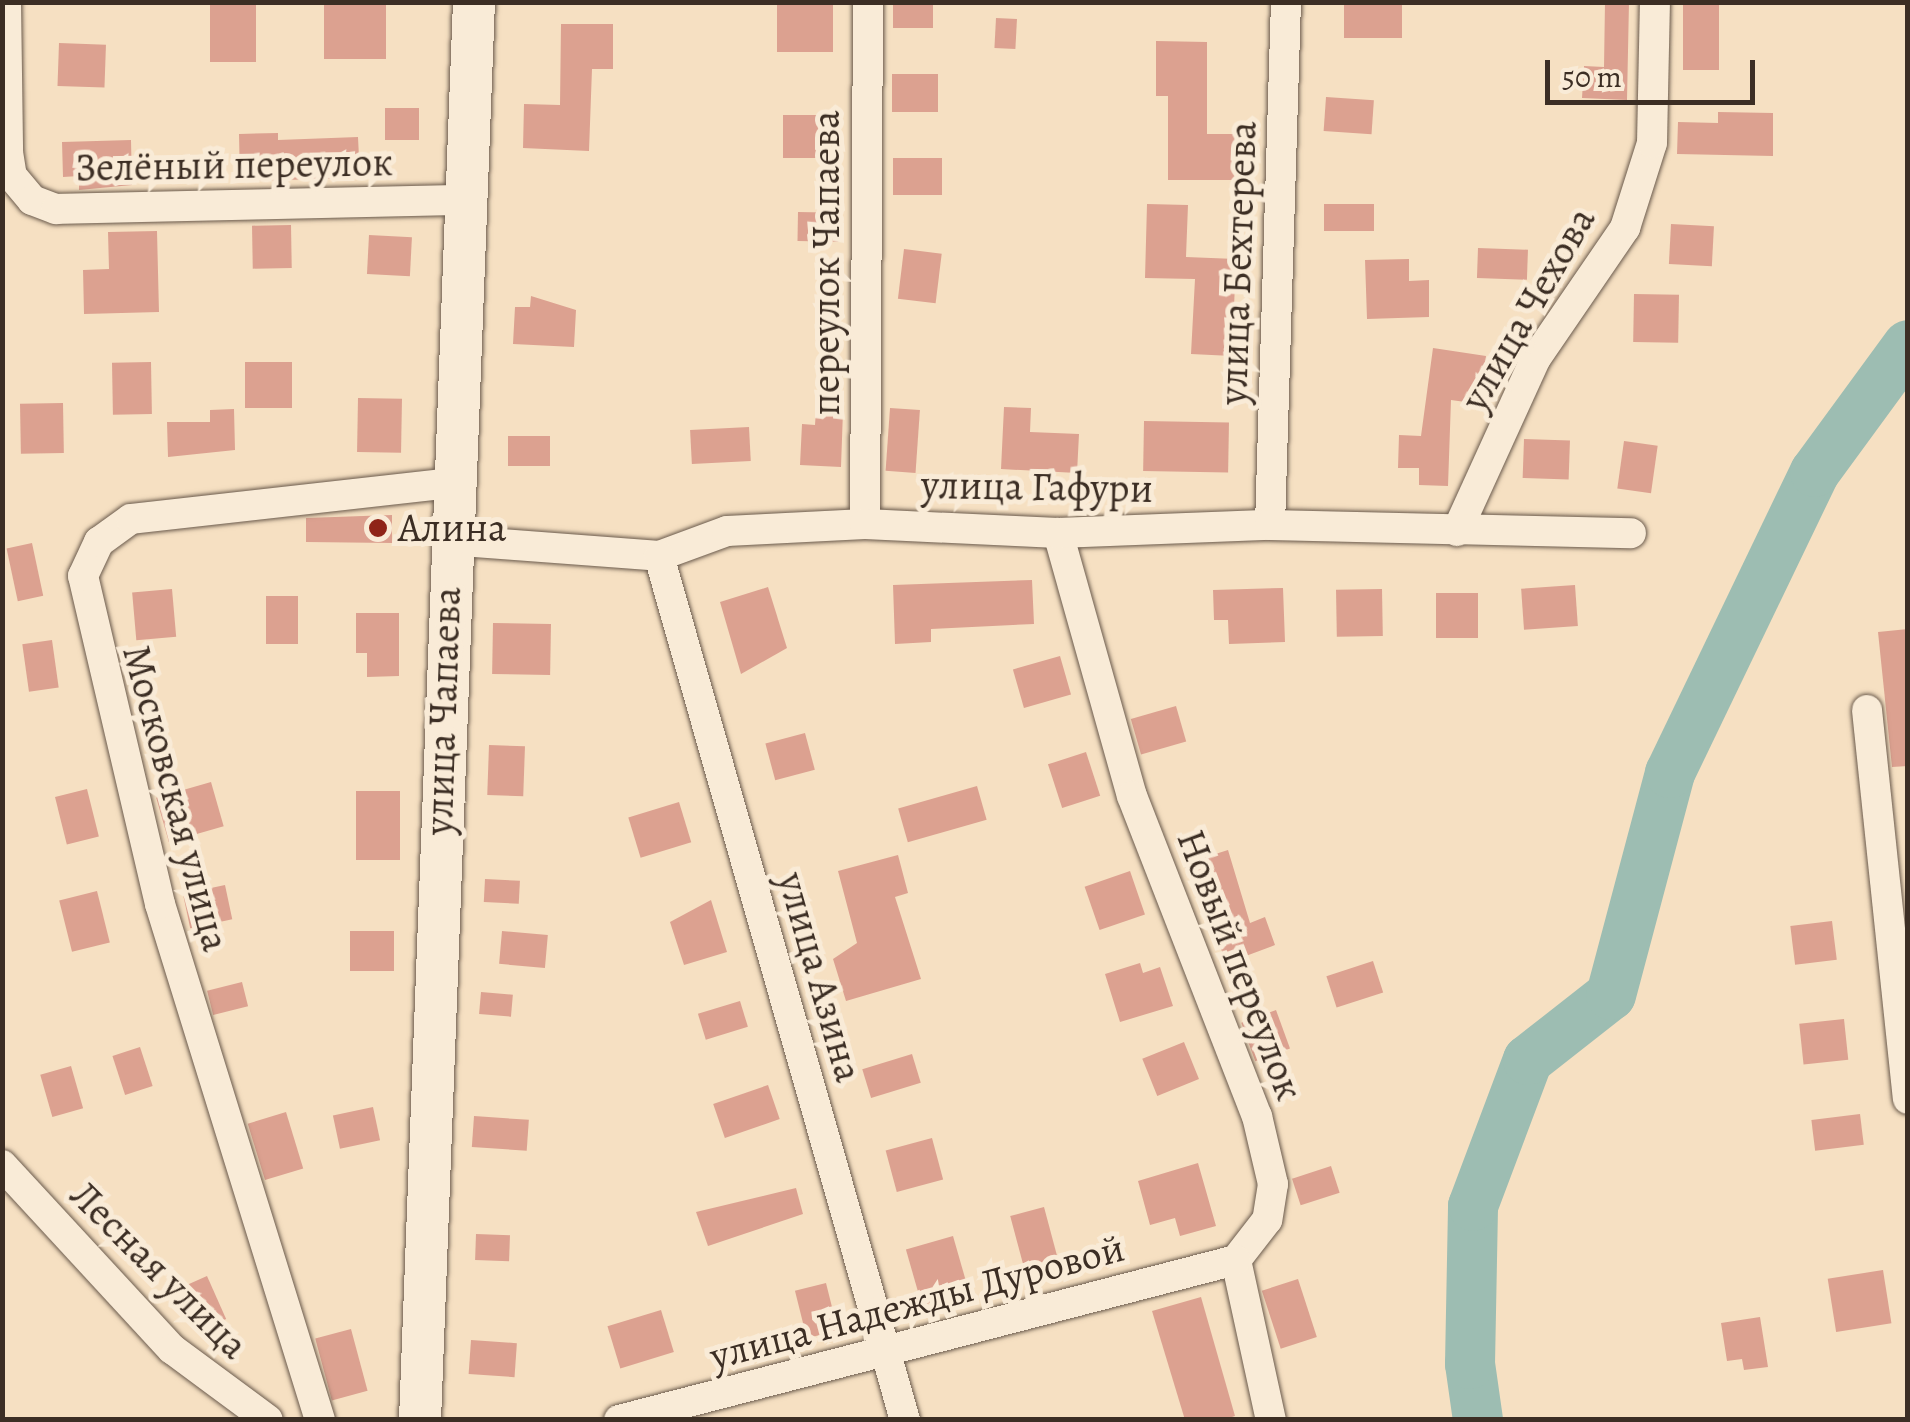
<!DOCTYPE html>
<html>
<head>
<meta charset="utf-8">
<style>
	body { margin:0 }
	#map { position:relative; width:1910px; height:1422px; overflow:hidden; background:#f6e0c2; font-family:Alegreya,serif }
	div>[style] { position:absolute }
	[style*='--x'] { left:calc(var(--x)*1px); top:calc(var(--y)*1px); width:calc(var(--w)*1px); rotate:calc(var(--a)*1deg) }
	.river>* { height:50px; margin:-25px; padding:0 25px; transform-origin:25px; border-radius:25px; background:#9dbdb2 }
	.building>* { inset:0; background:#dca190; transform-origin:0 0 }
	.roads { filter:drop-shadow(0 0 2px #6a5a4c) drop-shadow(0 0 2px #6a5a4c) }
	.street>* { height:30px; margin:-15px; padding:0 15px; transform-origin:15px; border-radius:15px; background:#f9ebd7 }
	.secondary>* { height:42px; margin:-21px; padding:0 21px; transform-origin:21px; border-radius:21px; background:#f9ebd7 }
	.dots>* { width:28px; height:28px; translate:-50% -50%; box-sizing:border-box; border:5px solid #f9ebd7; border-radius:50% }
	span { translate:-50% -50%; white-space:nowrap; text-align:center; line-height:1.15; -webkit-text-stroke:10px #f9ebd7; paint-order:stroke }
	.street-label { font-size:40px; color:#3c2e24 }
	.poi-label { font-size:40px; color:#3c2e24 }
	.left { translate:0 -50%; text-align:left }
	.frame { position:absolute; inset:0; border:5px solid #3c2e24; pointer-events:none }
	.scale { position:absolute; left:1545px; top:60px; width:210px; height:45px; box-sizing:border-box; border:5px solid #3c2e24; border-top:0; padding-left:12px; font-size:30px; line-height:35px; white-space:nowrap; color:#3c2e24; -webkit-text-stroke:8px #f9ebd7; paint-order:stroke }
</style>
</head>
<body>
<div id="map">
	<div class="river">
		<div style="--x:1478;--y:1420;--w:57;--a:-98.1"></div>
		<div style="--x:1470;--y:1364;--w:158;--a:-88.9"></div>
		<div style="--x:1473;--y:1206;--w:156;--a:-69.4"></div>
		<div style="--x:1528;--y:1060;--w:105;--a:-38.1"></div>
		<div style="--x:1611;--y:995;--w:230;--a:-75.1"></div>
		<div style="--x:1670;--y:773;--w:334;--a:-64.3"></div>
		<div style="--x:1815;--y:472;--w:157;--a:-53.8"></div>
	</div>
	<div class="building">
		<div style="left:210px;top:2px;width:46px;height:60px"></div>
		<div style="left:324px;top:2px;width:62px;height:57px"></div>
		<div style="left:777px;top:2px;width:56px;height:50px"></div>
		<div style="left:893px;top:2px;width:40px;height:26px"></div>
		<div style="left:1344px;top:2px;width:58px;height:36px"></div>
		<div style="clip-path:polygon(1605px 2px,1629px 2px,1627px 100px,1582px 98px,1584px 66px,1604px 67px)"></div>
		<div style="left:1683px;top:2px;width:36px;height:68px"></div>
		<div style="left:996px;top:18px;width:21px;height:30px;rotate:3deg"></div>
		<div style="clip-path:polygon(561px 24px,613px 24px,613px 69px,592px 69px,589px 151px,523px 148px,524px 104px,560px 105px)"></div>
		<div style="clip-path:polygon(1156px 41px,1207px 42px,1207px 134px,1236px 134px,1236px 180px,1168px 180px,1168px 96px,1156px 96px)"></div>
		<div style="left:59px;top:43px;width:47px;height:43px;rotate:2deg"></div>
		<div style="left:892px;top:74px;width:46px;height:38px"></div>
		<div style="left:1326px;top:97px;width:48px;height:34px;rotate:4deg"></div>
		<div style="left:385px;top:108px;width:34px;height:32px"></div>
		<div style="clip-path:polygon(1718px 112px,1773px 113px,1773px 156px,1677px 154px,1678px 122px,1718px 123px)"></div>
		<div style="left:783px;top:115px;width:51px;height:43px"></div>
		<div style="clip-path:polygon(278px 133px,278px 140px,358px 137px,360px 178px,240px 181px,239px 134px)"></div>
		<div style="clip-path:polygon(131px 140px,132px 185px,79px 190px,79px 176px,63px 177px,62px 142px)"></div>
		<div style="left:893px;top:158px;width:49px;height:37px"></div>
		<div style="clip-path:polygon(1147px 204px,1188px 205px,1186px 257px,1236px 259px,1232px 356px,1191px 354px,1195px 279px,1145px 278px)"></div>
		<div style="left:1324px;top:204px;width:50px;height:27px"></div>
		<div style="left:798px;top:212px;width:41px;height:29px;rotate:1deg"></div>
		<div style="left:1671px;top:224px;width:43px;height:40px;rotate:3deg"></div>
		<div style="left:291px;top:225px;width:43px;height:39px;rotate:89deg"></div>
		<div style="clip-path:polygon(157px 231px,159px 312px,84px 314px,83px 270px,109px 269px,108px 232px)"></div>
		<div style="left:369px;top:235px;width:43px;height:39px;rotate:3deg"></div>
		<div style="left:1478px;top:248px;width:50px;height:30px;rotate:2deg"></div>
		<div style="left:904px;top:249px;width:38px;height:50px;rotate:7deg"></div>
		<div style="clip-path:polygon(1409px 259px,1409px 281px,1429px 280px,1429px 317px,1367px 319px,1365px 260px)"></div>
		<div style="left:1634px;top:294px;width:45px;height:48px;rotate:1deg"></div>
		<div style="clip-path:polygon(531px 296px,576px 310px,574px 347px,513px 344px,515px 307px,530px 307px)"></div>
		<div style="clip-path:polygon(1433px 348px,1486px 356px,1480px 404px,1451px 400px,1448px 486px,1419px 485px,1419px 468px,1398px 468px,1399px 435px,1421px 436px)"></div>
		<div style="left:151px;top:362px;width:52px;height:39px;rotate:89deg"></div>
		<div style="left:245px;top:362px;width:47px;height:46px"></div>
		<div style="left:358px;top:398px;width:44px;height:54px;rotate:1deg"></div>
		<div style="left:63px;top:403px;width:50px;height:43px;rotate:89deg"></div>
		<div style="clip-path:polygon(1004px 407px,1031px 408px,1030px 432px,1079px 434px,1077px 473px,1001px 469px)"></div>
		<div style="left:890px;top:408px;width:30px;height:63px;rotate:4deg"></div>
		<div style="clip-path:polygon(234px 409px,235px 450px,168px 457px,167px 422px,210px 422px,210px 410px)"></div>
		<div style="clip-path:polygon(816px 410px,843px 411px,841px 467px,800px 465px,802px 424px,815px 425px)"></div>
		<div style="left:1144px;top:421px;width:85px;height:50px;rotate:1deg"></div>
		<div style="left:749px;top:427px;width:34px;height:59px;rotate:87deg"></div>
		<div style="left:508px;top:436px;width:42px;height:30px"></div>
		<div style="left:1524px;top:439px;width:46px;height:39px;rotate:2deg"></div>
		<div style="left:1624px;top:441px;width:34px;height:48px;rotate:8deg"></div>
		<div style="clip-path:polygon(392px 515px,392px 543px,306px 542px,306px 518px)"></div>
		<div style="left:32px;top:543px;width:54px;height:26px;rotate:78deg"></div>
		<div style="clip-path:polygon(1032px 580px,1034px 624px,931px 629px,931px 642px,895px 644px,893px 585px)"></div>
		<div style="left:1575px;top:585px;width:41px;height:54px;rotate:86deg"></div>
		<div style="clip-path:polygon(768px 587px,787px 648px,741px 674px,720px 602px)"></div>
		<div style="clip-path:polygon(1283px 588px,1285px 642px,1229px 644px,1228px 620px,1214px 620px,1213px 590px)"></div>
		<div style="left:172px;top:589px;width:48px;height:40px;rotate:85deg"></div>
		<div style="left:1382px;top:589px;width:47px;height:46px;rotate:89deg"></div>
		<div style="left:1436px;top:593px;width:42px;height:45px"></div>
		<div style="left:266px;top:596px;width:32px;height:48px"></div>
		<div style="clip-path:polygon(356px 613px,399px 613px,399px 676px,367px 677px,367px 653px,356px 653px)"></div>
		<div style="left:493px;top:623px;width:58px;height:51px;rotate:1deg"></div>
		<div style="clip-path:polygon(1908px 629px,1908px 766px,1892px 767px,1878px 632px)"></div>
		<div style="left:52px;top:640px;width:48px;height:30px;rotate:82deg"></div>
		<div style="left:1060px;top:656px;width:40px;height:49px;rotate:74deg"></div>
		<div style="left:1176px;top:706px;width:37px;height:47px;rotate:74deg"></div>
		<div style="left:805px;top:733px;width:38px;height:41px;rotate:75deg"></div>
		<div style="left:489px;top:745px;width:36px;height:50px;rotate:2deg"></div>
		<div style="left:1086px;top:752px;width:46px;height:40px;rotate:72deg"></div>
		<div style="left:211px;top:782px;width:46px;height:57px;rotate:74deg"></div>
		<div style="left:977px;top:786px;width:35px;height:82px;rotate:74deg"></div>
		<div style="left:87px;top:789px;width:49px;height:33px;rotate:76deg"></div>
		<div style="left:356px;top:791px;width:44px;height:69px"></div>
		<div style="left:679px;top:802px;width:42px;height:53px;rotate:73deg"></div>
		<div style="clip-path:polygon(1228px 850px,1250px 923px,1265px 917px,1275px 945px,1227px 963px,1184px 864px)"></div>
		<div style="clip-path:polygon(898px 855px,908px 893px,895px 897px,921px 979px,846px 1001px,833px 959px,857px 943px,838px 871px)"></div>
		<div style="left:1130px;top:871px;width:46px;height:48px;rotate:71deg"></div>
		<div style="left:485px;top:879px;width:35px;height:23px;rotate:3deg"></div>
		<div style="left:225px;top:885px;width:35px;height:43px;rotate:78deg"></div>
		<div style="left:97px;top:891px;width:53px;height:39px;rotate:76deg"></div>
		<div style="clip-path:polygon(711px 900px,727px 952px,684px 965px,670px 922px)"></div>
		<div style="left:1832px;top:921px;width:39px;height:42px;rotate:83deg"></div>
		<div style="left:394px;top:931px;width:40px;height:44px;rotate:90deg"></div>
		<div style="left:502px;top:931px;width:46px;height:33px;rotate:5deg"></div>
		<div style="left:1373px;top:961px;width:33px;height:49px;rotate:72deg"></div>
		<div style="clip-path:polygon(1140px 963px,1143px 973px,1160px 967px,1173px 1006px,1120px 1022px,1105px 974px)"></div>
		<div style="left:242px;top:982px;width:25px;height:36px;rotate:76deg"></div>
		<div style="left:481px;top:992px;width:32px;height:22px;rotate:5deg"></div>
		<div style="left:740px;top:1001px;width:27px;height:44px;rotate:73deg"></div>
		<div style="left:1276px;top:1010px;width:41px;height:37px;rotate:70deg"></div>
		<div style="left:1844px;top:1019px;width:41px;height:45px;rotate:84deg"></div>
		<div style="left:1184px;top:1042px;width:40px;height:45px;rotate:68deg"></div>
		<div style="left:140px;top:1047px;width:41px;height:29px;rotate:72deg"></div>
		<div style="left:912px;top:1054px;width:30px;height:52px;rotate:73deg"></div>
		<div style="left:71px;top:1066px;width:44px;height:32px;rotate:74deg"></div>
		<div style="left:768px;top:1085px;width:36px;height:58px;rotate:71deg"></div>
		<div style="left:373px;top:1107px;width:34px;height:41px;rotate:78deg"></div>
		<div style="left:286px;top:1112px;width:59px;height:40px;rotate:73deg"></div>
		<div style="left:1860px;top:1114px;width:31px;height:49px;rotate:83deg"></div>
		<div style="left:474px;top:1116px;width:55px;height:31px;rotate:4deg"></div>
		<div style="left:932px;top:1138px;width:43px;height:48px;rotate:75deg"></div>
		<div style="clip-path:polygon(1198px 1163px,1216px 1226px,1180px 1236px,1175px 1218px,1150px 1225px,1138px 1181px)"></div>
		<div style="left:1331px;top:1166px;width:28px;height:41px;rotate:72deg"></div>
		<div style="clip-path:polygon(796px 1188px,803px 1214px,708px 1246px,696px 1212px)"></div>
		<div style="left:1044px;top:1207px;width:54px;height:35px;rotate:75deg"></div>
		<div style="left:476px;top:1234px;width:34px;height:26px;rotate:2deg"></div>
		<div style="left:953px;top:1236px;width:58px;height:49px;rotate:74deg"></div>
		<div style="left:1883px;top:1270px;width:54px;height:56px;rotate:81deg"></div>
		<div style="left:207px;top:1276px;width:47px;height:32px;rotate:66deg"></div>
		<div style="left:1298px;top:1279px;width:61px;height:38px;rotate:72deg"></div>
		<div style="left:826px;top:1283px;width:49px;height:32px;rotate:76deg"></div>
		<div style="clip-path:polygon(1201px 1297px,1235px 1416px,1223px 1420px,1185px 1420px,1152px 1311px)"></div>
		<div style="left:661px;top:1310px;width:44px;height:56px;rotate:73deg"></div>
		<div style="clip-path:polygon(1760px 1317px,1768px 1367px,1744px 1370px,1742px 1359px,1727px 1361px,1721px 1323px)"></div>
		<div style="left:351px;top:1329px;width:64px;height:37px;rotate:75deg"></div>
		<div style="left:471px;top:1340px;width:46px;height:34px;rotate:4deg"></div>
	</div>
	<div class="roads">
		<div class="street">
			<div style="--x:6;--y:2;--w:150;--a:89.2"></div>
			<div style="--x:8;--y:152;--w:24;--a:81"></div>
			<div style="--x:12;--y:176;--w:31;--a:50"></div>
			<div style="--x:32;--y:200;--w:26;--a:21"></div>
			<div style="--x:56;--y:209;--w:408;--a:-1.3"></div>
			<div style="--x:865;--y:524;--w:522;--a:-89.67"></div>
			<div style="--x:1270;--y:525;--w:523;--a:-88.25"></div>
			<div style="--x:1457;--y:531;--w:190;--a:-65.5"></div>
			<div style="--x:1536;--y:358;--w:158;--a:-55.6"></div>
			<div style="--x:1625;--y:228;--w:89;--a:-72.4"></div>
			<div style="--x:1652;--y:143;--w:141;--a:-88.8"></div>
			<div style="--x:1058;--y:533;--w:273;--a:74.3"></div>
			<div style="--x:1132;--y:796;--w:344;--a:68.7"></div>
			<div style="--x:1257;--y:1116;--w:70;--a:76.8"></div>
			<div style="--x:1273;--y:1184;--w:36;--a:99"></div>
			<div style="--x:1267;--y:1220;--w:51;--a:127.8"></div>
			<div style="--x:1236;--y:1260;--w:164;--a:77.7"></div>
			<div style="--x:448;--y:540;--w:212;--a:4.3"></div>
			<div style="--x:659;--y:556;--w:72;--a:-20.2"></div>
			<div style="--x:727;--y:531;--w:138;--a:-2.9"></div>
			<div style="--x:865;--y:524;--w:193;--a:2.7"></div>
			<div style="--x:1058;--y:533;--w:212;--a:-2.2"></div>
			<div style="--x:1270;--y:525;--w:361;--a:1.3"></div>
			<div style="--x:659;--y:556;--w:898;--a:74.11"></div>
			<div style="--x:1867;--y:710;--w:391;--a:84"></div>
			<div style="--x:2;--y:1165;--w:251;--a:47.3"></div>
			<div style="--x:172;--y:1349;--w:119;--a:36.5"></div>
			<div style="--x:320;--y:1420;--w:540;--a:-107.23"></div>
			<div style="--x:160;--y:904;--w:337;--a:-103.2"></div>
			<div style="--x:83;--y:576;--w:38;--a:-65"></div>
			<div style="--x:99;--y:542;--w:39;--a:-36"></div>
			<div style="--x:131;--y:519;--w:322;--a:-6.4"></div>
			<div style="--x:619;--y:1420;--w:637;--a:-14.54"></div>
		</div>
		<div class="secondary">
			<div style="--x:420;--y:1420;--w:1419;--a:-87.82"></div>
		</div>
	</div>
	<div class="dots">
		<div style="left:378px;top:528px;background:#8f2418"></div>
	</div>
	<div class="street-label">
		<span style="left:234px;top:165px;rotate:-1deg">Зелёный переулок</span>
		<span style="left:826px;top:263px;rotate:-90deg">переулок Чапаева</span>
		<span style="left:1238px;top:263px;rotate:-88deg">улица Бехтерева</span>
		<span style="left:1528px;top:309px;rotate:-60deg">улица Чехова</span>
		<span style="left:1037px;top:487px;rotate:1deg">улица Гафури</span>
		<span style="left:443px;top:711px;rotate:-88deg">улица Чапаева</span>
		<span style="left:176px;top:798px;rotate:75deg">Московская улица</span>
		<span style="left:1240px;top:965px;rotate:69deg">Новый переулок</span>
		<span style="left:820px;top:977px;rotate:74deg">улица Азина</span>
		<span style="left:159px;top:1270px;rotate:45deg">Лесная улица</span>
		<span style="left:917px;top:1302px;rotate:-15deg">улица Надежды Дуровой</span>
	</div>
	<div class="poi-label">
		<span class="left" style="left:398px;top:528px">Алина</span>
	</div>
	<div class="frame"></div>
	<div class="scale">50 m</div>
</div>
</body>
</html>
